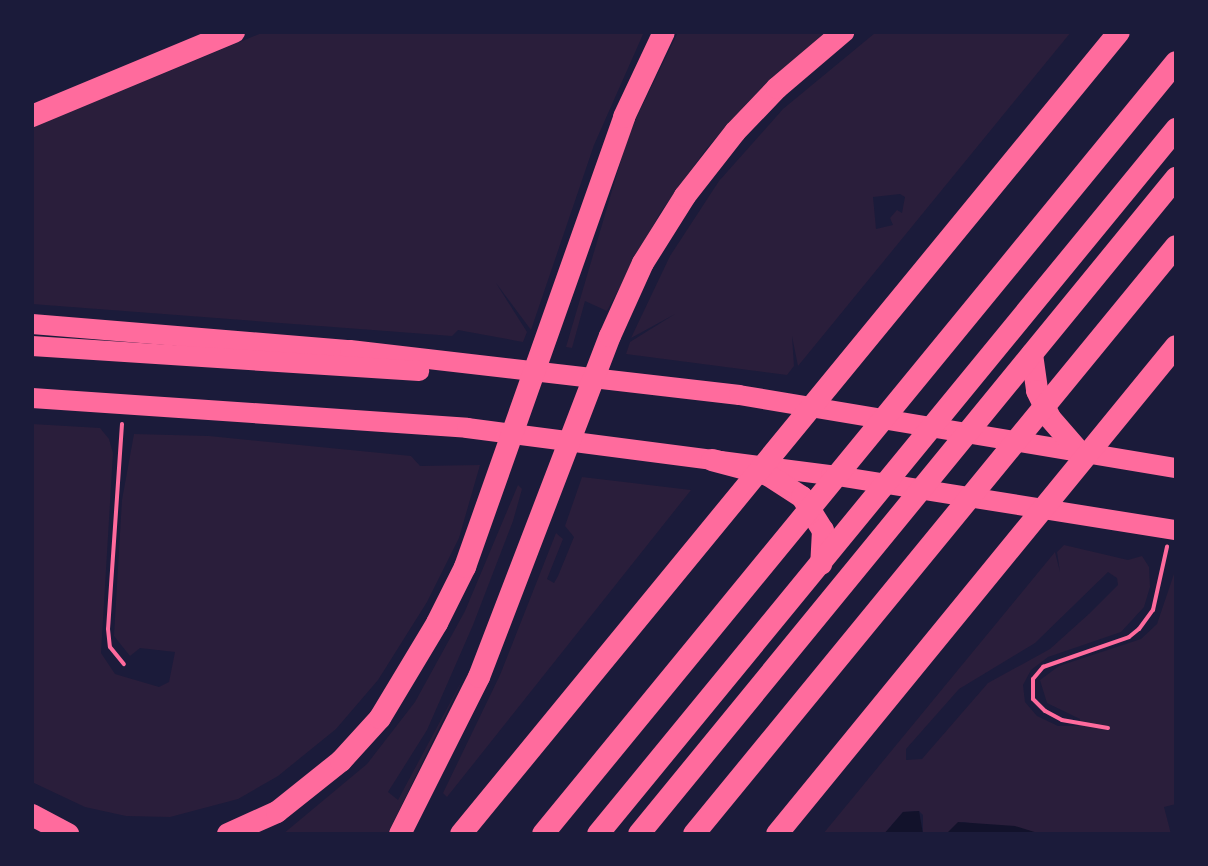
<!DOCTYPE html>
<html>
<head>
<meta charset="utf-8">
<style>
	body { margin:0 }
	#map { position:relative; width:1208px; height:866px; overflow:hidden; background:#1b1b3a; font-family:Manrope,sans-serif }
	div>[style] { position:absolute }
	[style*='--x'] { left:calc(var(--x)*1px); top:calc(var(--y)*1px); width:calc(var(--w)*1px); rotate:calc(var(--a)*1deg) }
	.green>* { inset:0; background:#2a1e3b }
	.water>* { inset:0; background:#12122b }
	.path>* { height:4px; margin:-2px; padding:0 2px; transform-origin:2px; border-radius:2px; background:#ff6b9d }
	.trunk>* { height:20px; margin:-10px; padding:0 10px; transform-origin:10px; border-radius:10px; background:#ff6b9d }
	.motorway>* { height:22px; margin:-11px; padding:0 11px; transform-origin:11px; border-radius:11px; background:#ff6b9d }
	span { translate:-50% -50%; white-space:nowrap; text-align:center; line-height:1.15; -webkit-text-stroke:6px #1b1b3a; paint-order:stroke }
	.frame { position:absolute; inset:0; border:34px solid #1b1b3a; pointer-events:none }
</style>
</head>
<body>
<div id="map">
	<div class="green">
		<div style="clip-path:polygon(264px 32px,644px 32px,594px 145px,531px 330px,496px 283px,527px 332px,523px 342px,458px 330px,452px 336px,32px 304px,32px 128px)"></div>
		<div style="clip-path:polygon(678px 32px,825px 32px,749px 101px,707px 148px,660px 213px,607px 311px,585px 301px,572px 348px,566px 347px,629px 133px)"></div>
		<div style="clip-path:polygon(evenodd,1071px 32px,798px 366px,792px 336px,794px 366px,787px 375px,626px 354px,630px 342px,675px 314px,631px 338px,670px 256px,719px 181px,783px 109px,875px 33px,1071px 32px,900px 194px,905px 197px,902px 213px,897px 210px,890px 218px,893px 225px,876px 229px,873px 197px,900px 194px)"></div>
		<div style="clip-path:polygon(32px 424px,100px 428px,109px 439px,113px 453px,101px 653px,115px 674px,159px 687px,169px 682px,175px 652px,140px 648px,130px 656px,114px 636px,122px 500px,134px 434px,209px 436px,411px 456px,420px 466px,480px 465px,459px 538px,427px 602px,378px 680px,336px 729px,278px 776px,238px 799px,170px 817px,126px 816px,85px 807px,32px 782px)"></div>
		<div style="clip-path:polygon(582px 477px,691px 490px,447px 797px,443px 793px,500px 675px,556px 533px,563px 539px,547px 579px,554px 583px,558px 576px,574px 537px,565px 526px)"></div>
		<div style="clip-path:polygon(518px 485px,522px 489px,513px 521px,473px 625px,427px 730px,388px 792px,398px 800px,466px 673px,388px 833px,283px 834px,367px 764px,415px 702px,465px 611px)"></div>
		<div style="clip-path:polygon(evenodd,1064px 545px,1128px 560px,1142px 556px,1149px 567px,1150px 587px,1144px 607px,1121px 632px,1048px 657px,1031px 670px,1023px 685px,1025px 702px,1037px 716px,1058px 726px,1078px 726px,1080px 719px,1047px 703px,1040px 680px,1059px 666px,1141px 639px,1157px 624px,1176px 568px,1176px 804px,1164px 807px,1171px 834px,1041px 834px,963px 822px,946px 834px,923px 834px,923px 815px,919px 811px,903px 812px,884px 834px,823px 834px,1055px 552px,1060px 572px,1057px 552px,1064px 545px,1108px 572px,1117px 578px,1118px 585px,1090px 613px,1050px 649px,988px 683px,922px 759px,906px 760px,906px 749px,959px 689px,1035px 643px,1108px 572px)"></div>
	</div>
	<div class="water">
		<div style="clip-path:polygon(919px 811px,923px 834px,884px 834px,903px 812px)"></div>
		<div style="clip-path:polygon(958px 822px,1015px 826px,1041px 834px,946px 834px)"></div>
	</div>
	<div class="path">
		<div style="--x:122;--y:424;--w:205;--a:93.9"></div>
		<div style="--x:108;--y:629;--w:18;--a:84"></div>
		<div style="--x:110;--y:647;--w:22;--a:51"></div>
		<div style="--x:1108;--y:728;--w:47;--a:-170.1"></div>
		<div style="--x:1062;--y:720;--w:19;--a:-152"></div>
		<div style="--x:1045;--y:711;--w:17;--a:-135"></div>
		<div style="--x:1033;--y:699;--w:20;--a:-90"></div>
		<div style="--x:1033;--y:679;--w:16;--a:-50"></div>
		<div style="--x:1043;--y:667;--w:91;--a:-19.2"></div>
		<div style="--x:1129;--y:637;--w:13;--a:-39"></div>
		<div style="--x:1139;--y:629;--w:24;--a:-54"></div>
		<div style="--x:1153;--y:610;--w:65;--a:-77.5"></div>
	</div>
	<div class="trunk">
		<div style="--x:32;--y:324;--w:319;--a:4.7"></div>
		<div style="--x:350;--y:350;--w:392;--a:6.6"></div>
		<div style="--x:739;--y:395;--w:443;--a:9.5"></div>
		<div style="--x:32;--y:346;--w:388;--a:3.7"></div>
		<div style="--x:32;--y:398;--w:436;--a:3.9"></div>
		<div style="--x:467;--y:428;--w:367;--a:7.4"></div>
		<div style="--x:831;--y:475;--w:349;--a:9.1"></div>
	</div>
	<div class="motorway">
		<div style="--x:32;--y:116;--w:219;--a:-22.6"></div>
		<div style="--x:1032;--y:354;--w:37;--a:82"></div>
		<div style="--x:1037;--y:391;--w:30;--a:64"></div>
		<div style="--x:1050;--y:418;--w:41;--a:48.9"></div>
		<div style="--x:712;--y:460;--w:58;--a:15"></div>
		<div style="--x:768;--y:475;--w:40;--a:32.9"></div>
		<div style="--x:802;--y:497;--w:39;--a:58"></div>
		<div style="--x:823;--y:530;--w:34;--a:93"></div>
		<div style="--x:32;--y:815;--w:41;--a:27.8"></div>
		<div style="--x:228;--y:834;--w:54;--a:-24.2"></div>
		<div style="--x:277;--y:812;--w:82;--a:-38.6"></div>
		<div style="--x:341;--y:761;--w:58;--a:-47.8"></div>
		<div style="--x:380;--y:718;--w:111;--a:-59"></div>
		<div style="--x:437;--y:623;--w:63;--a:-63.4"></div>
		<div style="--x:465;--y:567;--w:477;--a:-70.5"></div>
		<div style="--x:624;--y:117;--w:94;--a:-64.8"></div>
		<div style="--x:400;--y:834;--w:176;--a:-63.3"></div>
		<div style="--x:479;--y:677;--w:365;--a:-69"></div>
		<div style="--x:610;--y:336;--w:80;--a:-65.7"></div>
		<div style="--x:643;--y:263;--w:79;--a:-57.9"></div>
		<div style="--x:685;--y:196;--w:81;--a:-52"></div>
		<div style="--x:735;--y:132;--w:61;--a:-46.3"></div>
		<div style="--x:777;--y:88;--w:87;--a:-40.3"></div>
		<div style="--x:461;--y:834;--w:1037;--a:-50.63"></div>
		<div style="--x:543;--y:834;--w:998;--a:-50.65"></div>
		<div style="--x:598;--y:834;--w:912;--a:-50.65"></div>
		<div style="--x:639;--y:834;--w:848;--a:-50.7"></div>
		<div style="--x:694;--y:834;--w:760;--a:-50.66"></div>
		<div style="--x:777;--y:834;--w:630;--a:-50.73"></div>
	</div>
	<div class="frame"></div>
</div>
</body>
</html>
